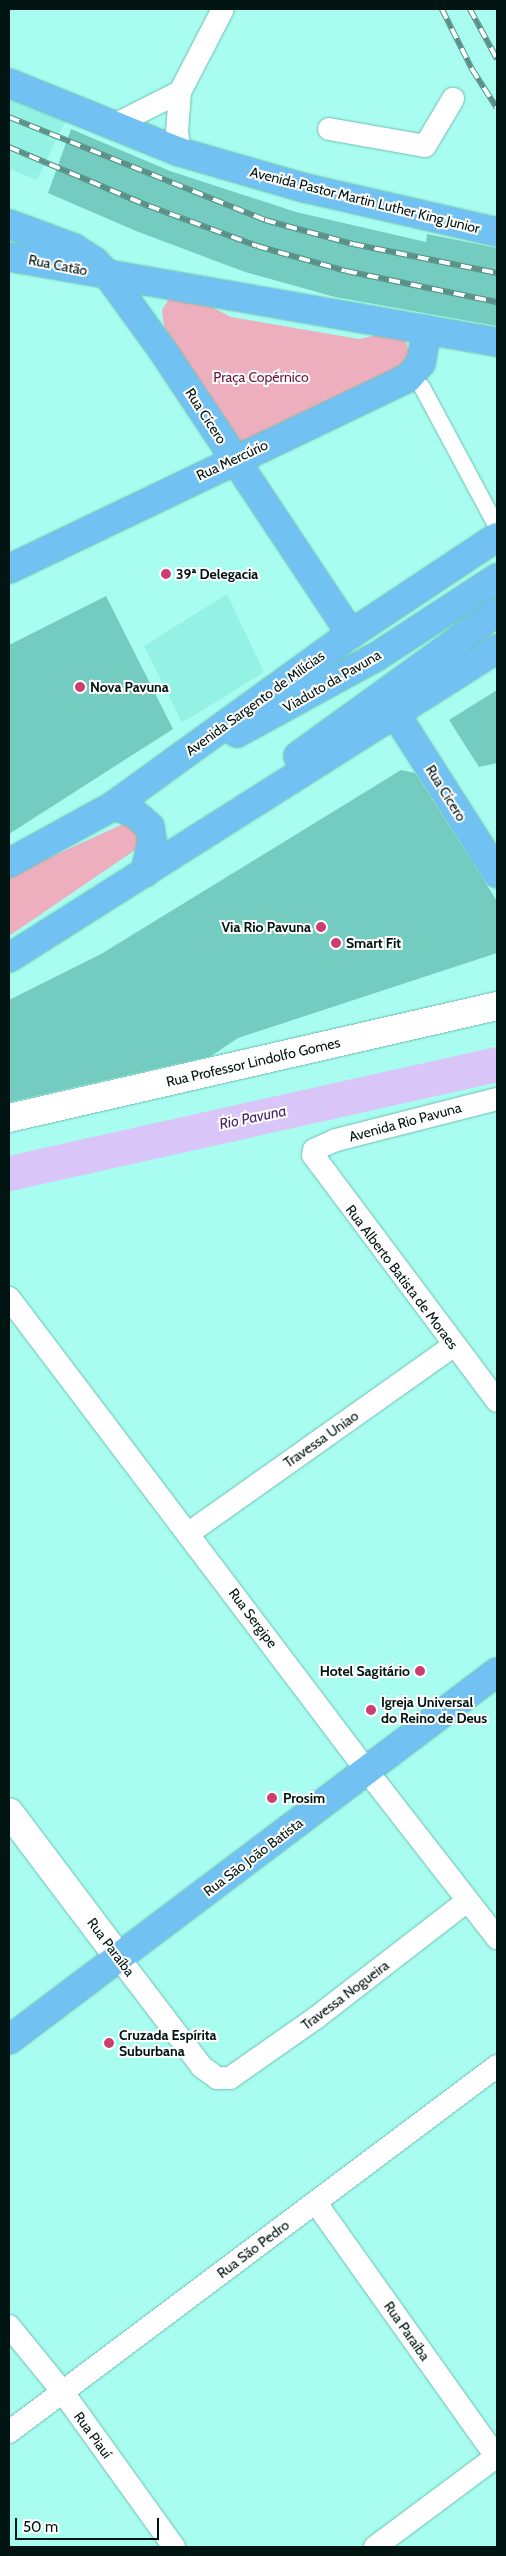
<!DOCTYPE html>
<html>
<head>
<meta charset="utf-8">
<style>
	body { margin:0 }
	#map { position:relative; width:506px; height:2556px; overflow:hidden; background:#a9fdf0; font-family:Cabin,sans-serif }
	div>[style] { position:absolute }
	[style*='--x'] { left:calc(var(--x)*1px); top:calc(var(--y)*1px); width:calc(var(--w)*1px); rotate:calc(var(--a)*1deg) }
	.built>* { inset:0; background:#94f2e5 }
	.green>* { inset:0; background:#edafbd }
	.river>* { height:35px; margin:-17.5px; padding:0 17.5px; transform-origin:17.5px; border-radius:17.5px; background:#d9c5f7 }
	.building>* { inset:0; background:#73ccbf }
	.roads { filter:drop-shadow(0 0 1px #6bbeb2) drop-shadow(0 0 1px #6bbeb2) }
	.pedestrian>* { height:16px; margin:-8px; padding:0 8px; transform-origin:8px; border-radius:8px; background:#fff }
	.minor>* { height:22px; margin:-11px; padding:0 11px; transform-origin:11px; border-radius:11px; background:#fff }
	.tertiary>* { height:28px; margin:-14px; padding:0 14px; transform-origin:14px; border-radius:14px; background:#fff }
	.primary>* { height:28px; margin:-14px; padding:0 14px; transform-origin:14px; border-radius:14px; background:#71c2f3 }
	.rail>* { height:5.5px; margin-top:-2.75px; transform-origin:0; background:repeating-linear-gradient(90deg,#fff 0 11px,#5a9088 0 22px); box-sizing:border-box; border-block:1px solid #5a9088 }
	.dots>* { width:14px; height:14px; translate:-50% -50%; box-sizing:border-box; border:2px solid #fff; border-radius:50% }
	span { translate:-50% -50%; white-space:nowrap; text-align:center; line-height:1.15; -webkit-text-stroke:4px #fff; paint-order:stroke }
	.street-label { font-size:14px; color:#001411 }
	.park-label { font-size:14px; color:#6a1635 }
	.poi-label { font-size:14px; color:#001411; font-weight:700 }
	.left { translate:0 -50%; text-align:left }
	.right { translate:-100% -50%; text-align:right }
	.water-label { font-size:15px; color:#49266c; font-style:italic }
	.frame { position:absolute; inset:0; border:10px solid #001411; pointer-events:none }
	.scale { position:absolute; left:15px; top:2518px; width:144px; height:22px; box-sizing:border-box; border:2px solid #001411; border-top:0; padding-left:6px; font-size:15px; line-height:18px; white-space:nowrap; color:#001411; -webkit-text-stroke:4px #fff; paint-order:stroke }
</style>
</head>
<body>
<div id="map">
	<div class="built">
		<div style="clip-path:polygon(9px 94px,66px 120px,37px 180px,9px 169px)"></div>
		<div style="clip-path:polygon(227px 594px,264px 672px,182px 723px,144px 646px)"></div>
	</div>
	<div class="green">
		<div style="clip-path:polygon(169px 299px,208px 305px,231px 317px,359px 339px,382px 334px,405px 339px,410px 353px,408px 361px,399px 371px,364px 383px,239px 452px,164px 326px,162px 310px)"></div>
		<div style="clip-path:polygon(132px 820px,141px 846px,9px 936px,9px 876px)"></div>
	</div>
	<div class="river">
		<div style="--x:9;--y:1173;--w:500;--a:-12.59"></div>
	</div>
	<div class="building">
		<div style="clip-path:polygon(71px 129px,170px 171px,296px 212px,426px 242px,427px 234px,497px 248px,497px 326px,335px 297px,245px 272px,136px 231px,48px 193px)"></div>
		<div style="clip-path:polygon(106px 596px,173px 729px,9px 834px,9px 645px)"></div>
		<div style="clip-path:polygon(497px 690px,497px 763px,479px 767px,449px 720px)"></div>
		<div style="clip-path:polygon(401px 770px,415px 773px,497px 901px,497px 953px,238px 1038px,211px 1056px,9px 1102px,9px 1000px,101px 954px)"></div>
	</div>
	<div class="roads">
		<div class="pedestrian">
			<div style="--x:422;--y:387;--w:159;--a:61.8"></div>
		</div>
		<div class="minor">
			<div style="--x:180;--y:92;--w:93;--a:-62.6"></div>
			<div style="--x:114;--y:125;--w:74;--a:-26.6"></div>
			<div style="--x:180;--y:92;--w:40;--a:94.3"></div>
			<div style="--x:177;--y:132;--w:20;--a:81"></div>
			<div style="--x:329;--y:129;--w:97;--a:10"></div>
			<div style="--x:425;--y:146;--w:55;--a:-59.2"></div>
			<div style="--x:497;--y:1099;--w:166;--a:165.7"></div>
			<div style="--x:336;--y:1140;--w:24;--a:156"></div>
			<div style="--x:314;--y:1150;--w:5;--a:101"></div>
			<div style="--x:313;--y:1155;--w:307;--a:53.2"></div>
			<div style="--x:9;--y:1298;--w:593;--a:52.88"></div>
			<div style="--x:367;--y:1771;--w:212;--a:52.1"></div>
			<div style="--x:189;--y:1533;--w:324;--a:-35.3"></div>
			<div style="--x:119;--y:1958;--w:137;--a:52.7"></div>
			<div style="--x:202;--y:2067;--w:19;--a:36"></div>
			<div style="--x:217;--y:2078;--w:13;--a:0"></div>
			<div style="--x:230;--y:2078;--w:106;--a:-35"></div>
			<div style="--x:317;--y:2017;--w:190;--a:-37.7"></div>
			<div style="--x:316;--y:2203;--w:313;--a:54.6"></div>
			<div style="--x:9;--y:2326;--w:84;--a:50.8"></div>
			<div style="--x:62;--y:2391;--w:192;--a:54.3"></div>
			<div style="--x:9;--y:2432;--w:610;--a:-36.87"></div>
			<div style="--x:375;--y:2547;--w:152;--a:-36.7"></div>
		</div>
		<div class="tertiary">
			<div style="--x:9;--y:1118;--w:501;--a:-12.93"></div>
			<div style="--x:9;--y:1812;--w:183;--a:53"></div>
		</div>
		<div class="primary">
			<div style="--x:9;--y:83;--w:184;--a:22"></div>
			<div style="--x:180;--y:152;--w:130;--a:16.1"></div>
			<div style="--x:305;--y:188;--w:197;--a:12.9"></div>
			<div style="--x:9;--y:224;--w:69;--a:20.3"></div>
			<div style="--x:74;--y:248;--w:24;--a:33"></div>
			<div style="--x:94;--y:261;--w:20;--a:45"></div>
			<div style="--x:108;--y:275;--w:94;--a:54.1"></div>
			<div style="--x:163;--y:351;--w:340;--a:56.4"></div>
			<div style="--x:9;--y:257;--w:495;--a:9.9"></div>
			<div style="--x:9;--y:569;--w:442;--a:-25.6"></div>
			<div style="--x:408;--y:378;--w:20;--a:-49"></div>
			<div style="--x:421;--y:363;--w:34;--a:-80"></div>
			<div style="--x:395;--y:713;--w:190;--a:57.5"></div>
			<div style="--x:237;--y:733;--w:158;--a:-28.7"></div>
			<div style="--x:376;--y:657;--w:145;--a:-33.1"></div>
			<div style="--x:298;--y:756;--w:246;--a:-35.9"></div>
			<div style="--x:113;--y:806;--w:22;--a:18"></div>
			<div style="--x:134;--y:813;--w:21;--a:41"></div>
			<div style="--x:150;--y:827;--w:15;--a:82"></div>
			<div style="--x:152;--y:842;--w:32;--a:103"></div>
			<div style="--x:9;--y:863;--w:119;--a:-28.7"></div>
			<div style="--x:113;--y:806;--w:294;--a:-35.9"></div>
			<div style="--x:351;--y:634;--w:175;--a:-33.6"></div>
			<div style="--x:9;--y:958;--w:578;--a:-32.34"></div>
			<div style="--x:9;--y:2040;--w:611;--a:-37.02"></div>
		</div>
	</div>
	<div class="rail">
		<div style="--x:442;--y:9;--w:67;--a:63.4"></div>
		<div style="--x:472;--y:69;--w:46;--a:57.3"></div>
		<div style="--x:470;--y:9;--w:57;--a:61.6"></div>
		<div style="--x:9;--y:117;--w:276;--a:21.9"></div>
		<div style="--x:265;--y:220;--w:91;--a:15.3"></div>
		<div style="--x:353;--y:244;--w:147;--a:11.4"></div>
		<div style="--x:9;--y:147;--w:152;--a:22.9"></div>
		<div style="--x:149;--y:206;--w:115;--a:20.3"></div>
		<div style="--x:257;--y:246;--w:92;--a:15.7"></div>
		<div style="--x:346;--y:271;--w:154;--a:11.6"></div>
	</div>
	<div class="dots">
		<div style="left:166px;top:574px;background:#cb3e6f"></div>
		<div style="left:80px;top:687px;background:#cb3e6f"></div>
		<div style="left:321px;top:927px;background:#cb3e6f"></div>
		<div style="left:336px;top:943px;background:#cb3e6f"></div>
		<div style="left:420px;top:1671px;background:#cb3e6f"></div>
		<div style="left:371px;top:1710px;background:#cb3e6f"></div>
		<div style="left:272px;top:1798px;background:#cb3e6f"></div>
		<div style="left:109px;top:2043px;background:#cb3e6f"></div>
	</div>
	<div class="street-label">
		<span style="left:365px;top:200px;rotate:14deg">Avenida Pastor Martin Luther King Junior</span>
		<span style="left:58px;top:265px;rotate:11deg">Rua Catão</span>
		<span style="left:206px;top:416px;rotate:57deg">Rua Cícero</span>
		<span style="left:232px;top:460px;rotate:-25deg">Rua Mercúrio</span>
		<span style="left:332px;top:681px;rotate:-30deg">Viaduto da Pavuna</span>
		<span style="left:255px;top:703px;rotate:-36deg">Avenida Sargento de Milícias</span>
		<span style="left:446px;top:793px;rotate:58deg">Rua Cícero</span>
		<span style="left:253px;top:1062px;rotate:-13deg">Rua Professor Lindolfo Gomes</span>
		<span style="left:405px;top:1122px;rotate:-15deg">Avenida Rio Pavuna</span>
		<span style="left:402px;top:1277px;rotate:53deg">Rua Alberto Batista de Moraes</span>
		<span style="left:321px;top:1439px;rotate:-35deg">Travessa Uniao</span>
		<span style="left:253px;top:1618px;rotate:53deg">Rua Sergipe</span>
		<span style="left:253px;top:1857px;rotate:-37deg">Rua São João Batista</span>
		<span style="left:111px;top:1947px;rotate:53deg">Rua Paraíba</span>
		<span style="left:345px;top:1995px;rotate:-37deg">Travessa Nogueira</span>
		<span style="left:253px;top:2249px;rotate:-37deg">Rua São Pedro</span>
		<span style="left:407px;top:2331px;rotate:55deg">Rua Paraíba</span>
		<span style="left:93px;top:2435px;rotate:54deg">Rua Piauí</span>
	</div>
	<div class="park-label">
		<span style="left:261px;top:377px">Praça Copérnico</span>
	</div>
	<div class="poi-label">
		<span class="left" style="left:176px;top:574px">39ª Delegacia</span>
		<span class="left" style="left:90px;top:687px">Nova Pavuna</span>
		<span class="right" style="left:311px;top:927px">Via Rio Pavuna</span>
		<span class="left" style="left:346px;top:943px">Smart Fit</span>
		<span class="right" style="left:410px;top:1671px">Hotel Sagitário</span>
		<span class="left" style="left:381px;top:1710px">Igreja Universal<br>do Reino de Deus</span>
		<span class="left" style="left:283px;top:1798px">Prosim</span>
		<span class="left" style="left:119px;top:2043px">Cruzada Espírita<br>Suburbana</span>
	</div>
	<div class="water-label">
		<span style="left:253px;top:1118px;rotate:-12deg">Rio Pavuna</span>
	</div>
	<div class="frame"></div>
	<div class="scale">50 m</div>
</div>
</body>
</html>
